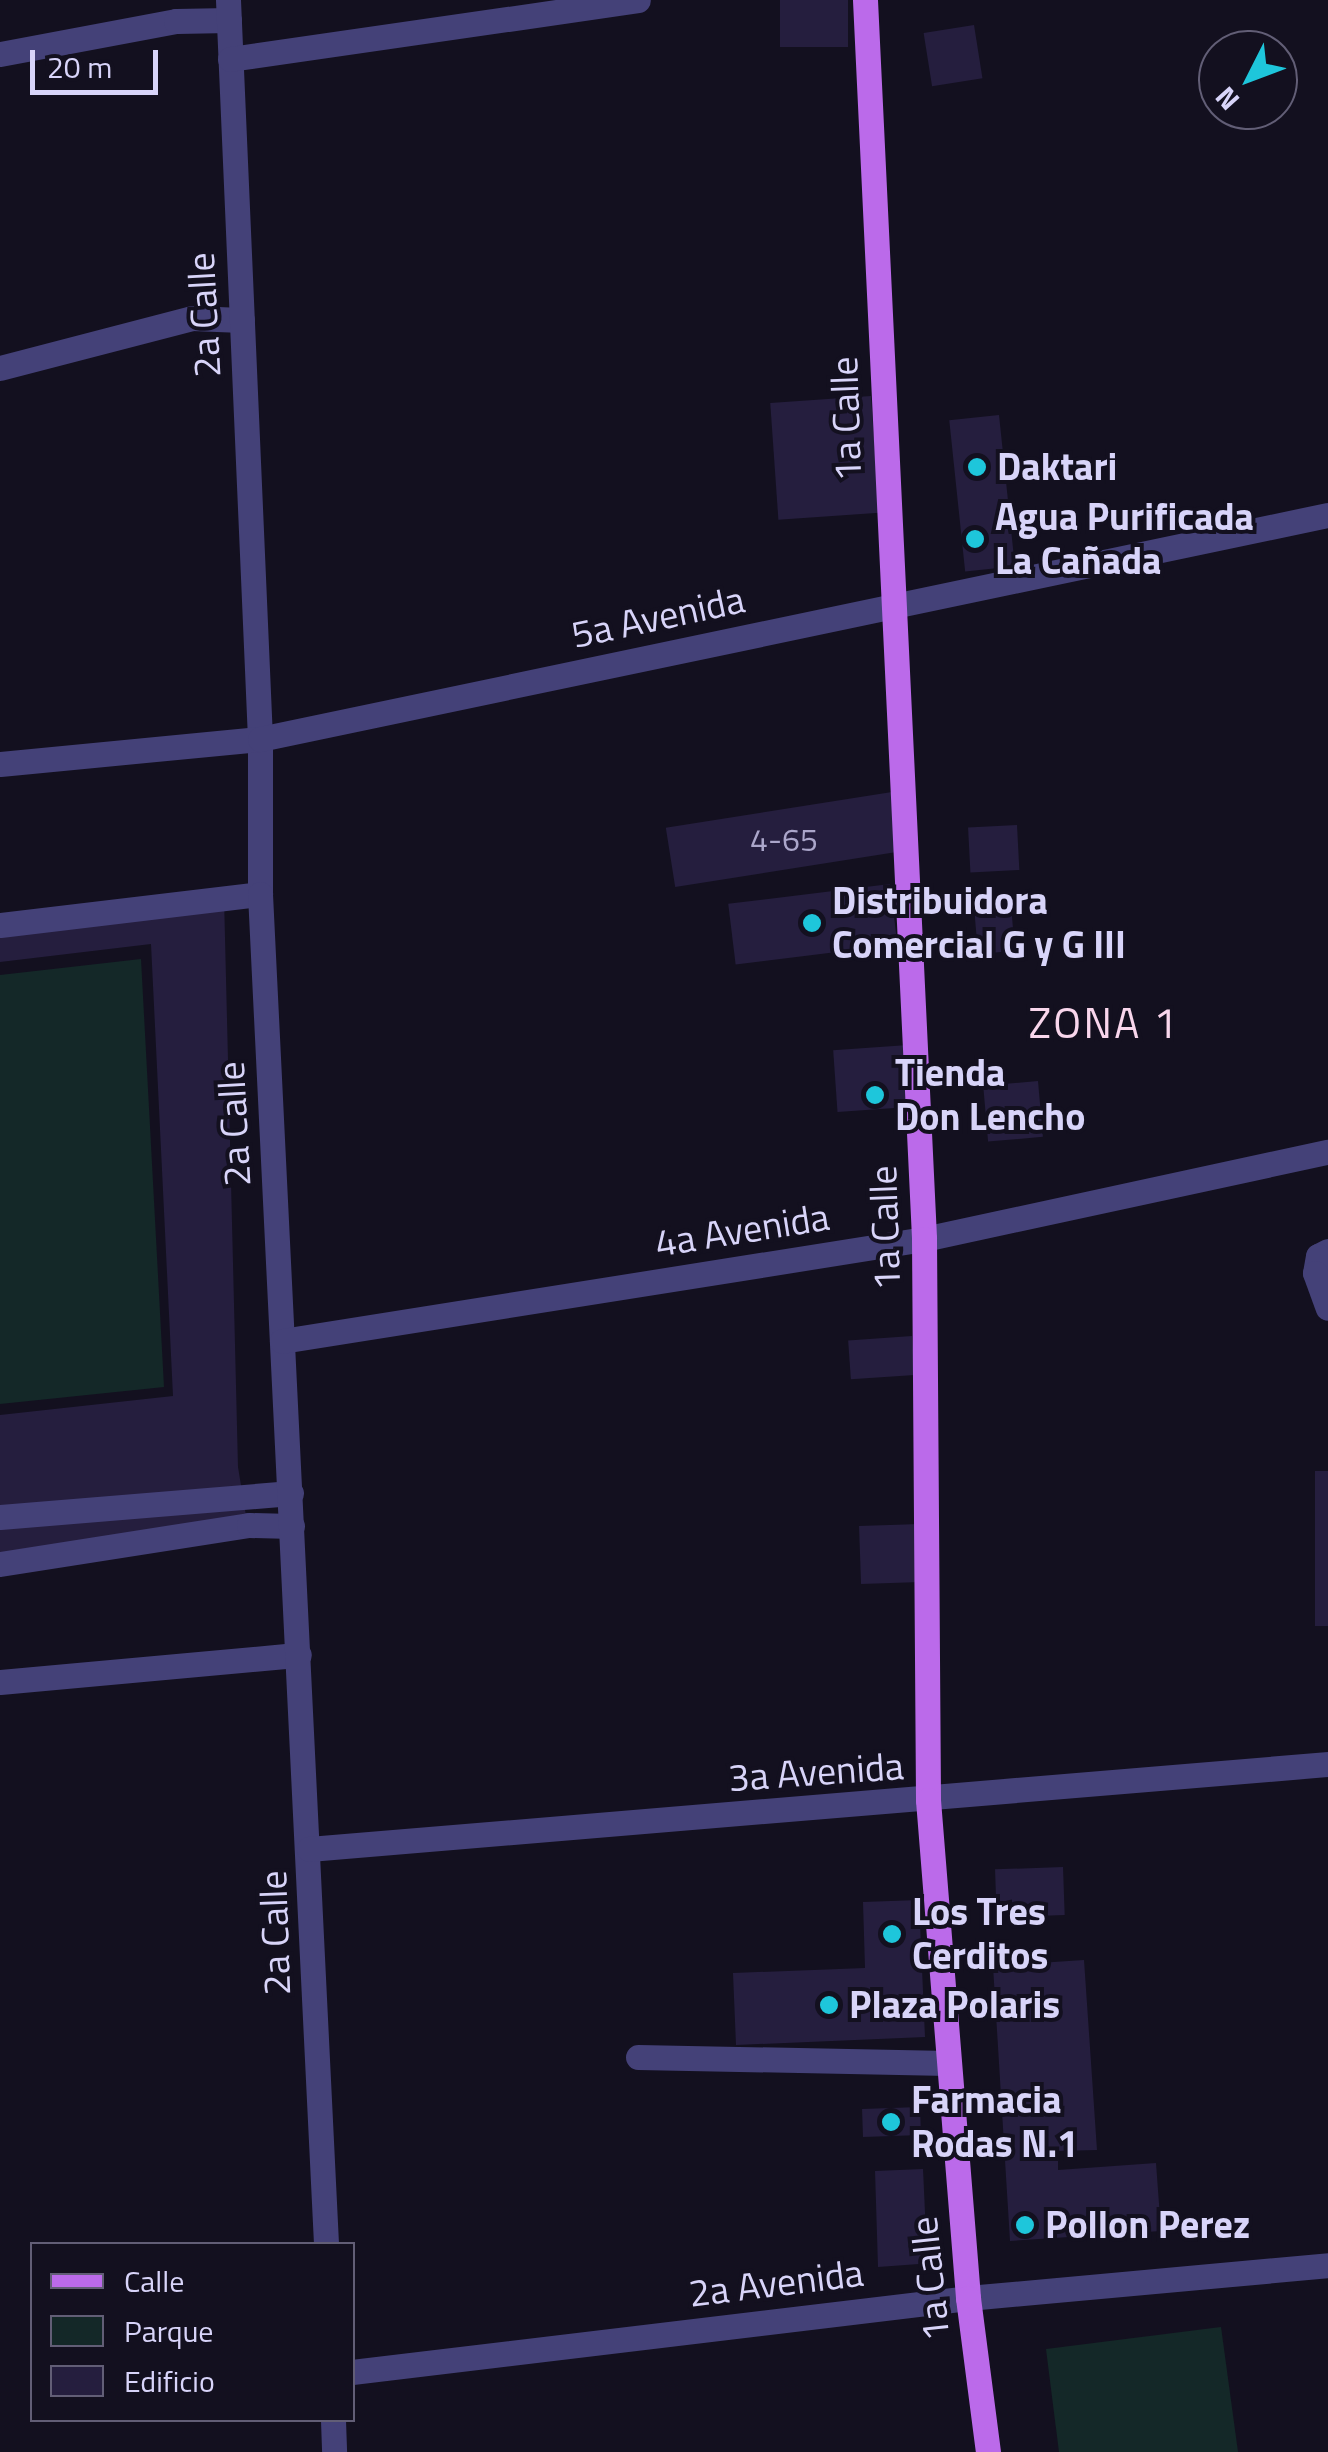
<!DOCTYPE html>
<html>
<head>
<meta charset="utf-8">
<style>
	body { margin:0 }
	#map { position:relative; width:1328px; height:2452px; overflow:hidden; background:#13101f; font-family:"Titillium Web",sans-serif }
	div>[style] { position:absolute }
	[style*='--x'] { left:calc(var(--x)*1px); top:calc(var(--y)*1px); width:calc(var(--w)*1px); rotate:calc(var(--a)*1deg) }
	.green>* { inset:0; background:#142828 }
	.building>* { inset:0; background:#251e3e; transform-origin:0 0 }
	.service>* { height:25px; margin:-12.5px; padding:0 12.5px; transform-origin:12.5px; border-radius:12.5px; background:#444178 }
	.minor>* { height:25px; margin:-12.5px; padding:0 12.5px; transform-origin:12.5px; border-radius:12.5px; background:#444178 }
	.primary>* { height:25px; margin:-12.5px; padding:0 12.5px; transform-origin:12.5px; border-radius:12.5px; background:#bb6aea }
	.dots>* { width:28px; height:28px; translate:-50% -50%; box-sizing:border-box; border:5px solid #13101f; border-radius:50% }
	span { translate:-50% -50%; white-space:nowrap; text-align:center; line-height:1.15; -webkit-text-stroke:8px #13101f; paint-order:stroke }
	.number-label { font-size:32px; color:#aba6ca }
	.number-label span { -webkit-text-stroke-width:0 }
	.street-label { font-size:38px; color:#d8d4f9 }
	.poi-label { font-size:38px; color:#d8d4f9; font-weight:700 }
	.left { translate:0 -50%; text-align:left }
	.quarter-label { font-size:42px; color:#f9d6ec; letter-spacing:2.5px }
	.legend { position:absolute; left:30px; top:2242px; width:325px; height:180px; box-sizing:border-box; background:#13101f; border:2px solid #625e76; margin:0; padding:12px 18px; list-style:none; font-size:30px; color:#d8d4f9 }
	.legend li { display:flex; align-items:center; gap:20px; height:50px }
	.legend b { width:50px; border:2px solid #625e76 }
	.north { position:absolute; left:1198px; top:30px; width:100px; height:100px; box-sizing:border-box; background:#13101f; border:2px solid #625e76; border-radius:50%; rotate:228deg; font-size:28px; font-weight:700; line-height:40px; text-align:center; color:#d8d4f9 }
	.north::after { content:''; display:block; margin:auto; width:35px; height:45px; background:#1ec6db; clip-path:polygon(50% 0,100% 100%,50% 72%,0 100%) }
	.scale { position:absolute; left:30px; top:50px; width:128px; height:45px; box-sizing:border-box; border:5px solid #d8d4f9; border-top:0; padding-left:12px; font-size:30px; line-height:35px; white-space:nowrap; color:#d8d4f9; -webkit-text-stroke:8px #13101f; paint-order:stroke }
</style>
</head>
<body>
<div id="map">
	<div class="green">
		<div style="clip-path:polygon(141px 959px,164px 1387px,0 1404px,0 975px)"></div>
		<div style="clip-path:polygon(1221px 2327px,1238px 2452px,1059px 2452px,1046px 2349px)"></div>
	</div>
	<div class="building">
		<div style="left:780px;top:0;width:68px;height:47px"></div>
		<div style="left:974px;top:25px;width:54px;height:51px;rotate:81deg"></div>
		<div style="left:871px;top:396px;width:117px;height:101px;rotate:86deg"></div>
		<div style="left:999px;top:415px;width:152px;height:50px;rotate:84deg"></div>
		<div style="left:892px;top:792px;width:60px;height:229px;rotate:81deg"></div>
		<div style="left:1017px;top:825px;width:45px;height:49px;rotate:87deg"></div>
		<div style="left:890px;top:884px;width:61px;height:163px;rotate:83deg"></div>
		<div style="left:1010px;top:894px;width:57px;height:37px;rotate:85deg"></div>
		<div style="clip-path:polygon(224px 897px,238px 1467px,248px 1528px,0 1556px,0 1415px,173px 1396px,151px 944px,0 962px,0 917px)"></div>
		<div style="left:908px;top:1045px;width:62px;height:75px;rotate:86deg"></div>
		<div style="left:1038px;top:1081px;width:56px;height:55px;rotate:85deg"></div>
		<div style="left:912px;top:1336px;width:39px;height:64px;rotate:86deg"></div>
		<div style="left:1315px;top:1471px;width:13px;height:155px"></div>
		<div style="left:919px;top:1524px;width:58px;height:60px;rotate:88deg"></div>
		<div style="left:1063px;top:1867px;width:48px;height:68px;rotate:88deg"></div>
		<div style="clip-path:polygon(919px 1900px,925px 2037px,736px 2045px,733px 1973px,865px 1968px,863px 1902px)"></div>
		<div style="clip-path:polygon(1084px 1960px,1097px 2150px,1058px 2151px,1058px 2170px,1156px 2163px,1161px 2231px,1010px 2241px,993px 1966px)"></div>
		<div style="left:920px;top:2107px;width:28px;height:58px;rotate:88deg"></div>
		<div style="clip-path:polygon(923px 2169px,927px 2256px,919px 2264px,878px 2267px,875px 2171px)"></div>
	</div>
	<div class="service">
		<div style="--x:0;--y:54;--w:179;--a:-10.6"></div>
		<div style="--x:176;--y:21;--w:53;--a:-1.1"></div>
		<div style="--x:0;--y:368;--w:198;--a:-14.6"></div>
		<div style="--x:192;--y:318;--w:50;--a:2.3"></div>
		<div style="--x:0;--y:925;--w:262;--a:-6.8"></div>
		<div style="--x:1328;--y:1251;--w:11;--a:153"></div>
		<div style="--x:1318;--y:1256;--w:17;--a:100"></div>
		<div style="--x:1315;--y:1273;--w:37;--a:70"></div>
		<div style="--x:0;--y:1517;--w:292;--a:-4.7"></div>
		<div style="--x:0;--y:1564;--w:252;--a:-8.9"></div>
		<div style="--x:249;--y:1525;--w:43;--a:1.3"></div>
		<div style="--x:0;--y:1682;--w:300;--a:-5.2"></div>
		<div style="--x:638;--y:2057;--w:310;--a:1.1"></div>
	</div>
	<div class="minor">
		<div style="--x:228;--y:0;--w:740;--a:87.52"></div>
		<div style="--x:260;--y:739;--w:155;--a:90"></div>
		<div style="--x:260;--y:894;--w:1352;--a:87.2"></div>
		<div style="--x:230;--y:59;--w:412;--a:-8.2"></div>
		<div style="--x:0;--y:764;--w:261;--a:-5.5"></div>
		<div style="--x:260;--y:739;--w:1091;--a:-11.85"></div>
		<div style="--x:282;--y:1341;--w:650;--a:-9.03"></div>
		<div style="--x:924;--y:1239;--w:413;--a:-12.2"></div>
		<div style="--x:309;--y:1849;--w:1023;--a:-4.77"></div>
		<div style="--x:352;--y:2372;--w:620;--a:-6.85"></div>
		<div style="--x:968;--y:2298;--w:362;--a:-5.2"></div>
		<div style="--x:333;--y:2420;--w:32;--a:88"></div>
	</div>
	<div class="primary">
		<div style="--x:865;--y:0;--w:1240;--a:87.27"></div>
		<div style="--x:924;--y:1239;--w:561;--a:89.59"></div>
		<div style="--x:928;--y:1800;--w:500;--a:85.4"></div>
		<div style="--x:968;--y:2298;--w:155;--a:82.6"></div>
	</div>
	<div class="dots">
		<div style="left:977px;top:467px;background:#1ec6db"></div>
		<div style="left:975px;top:539px;background:#1ec6db"></div>
		<div style="left:812px;top:923px;background:#1ec6db"></div>
		<div style="left:875px;top:1095px;background:#1ec6db"></div>
		<div style="left:892px;top:1934px;background:#1ec6db"></div>
		<div style="left:829px;top:2005px;background:#1ec6db"></div>
		<div style="left:891px;top:2122px;background:#1ec6db"></div>
		<div style="left:1025px;top:2225px;background:#1ec6db"></div>
	</div>
	<div class="number-label">
		<span style="left:784px;top:839px">4-65</span>
	</div>
	<div class="street-label">
		<span style="left:204px;top:315px;rotate:-93deg">2a Calle</span>
		<span style="left:846px;top:419px;rotate:-92deg">1a Calle</span>
		<span style="left:658px;top:617px;rotate:-12deg">5a Avenida</span>
		<span style="left:234px;top:1124px;rotate:-93deg">2a Calle</span>
		<span style="left:885px;top:1228px;rotate:-92deg">1a Calle</span>
		<span style="left:742px;top:1230px;rotate:-9deg">4a Avenida</span>
		<span style="left:816px;top:1772px;rotate:-4deg">3a Avenida</span>
		<span style="left:275px;top:1933px;rotate:-92deg">2a Calle</span>
		<span style="left:930px;top:2279px;rotate:-96deg">1a Calle</span>
		<span style="left:776px;top:2283px;rotate:-7deg">2a Avenida</span>
	</div>
	<div class="poi-label">
		<span class="left" style="left:997px;top:467px">Daktari</span>
		<span class="left" style="left:995px;top:539px">Agua Purificada<br>La Cañada</span>
		<span class="left" style="left:832px;top:923px">Distribuidora<br>Comercial G y G III</span>
		<span class="left" style="left:895px;top:1095px">Tienda<br>Don Lencho</span>
		<span class="left" style="left:912px;top:1934px">Los Tres<br>Cerditos</span>
		<span class="left" style="left:849px;top:2005px">Plaza Polaris</span>
		<span class="left" style="left:911px;top:2122px">Farmacia<br>Rodas N.1</span>
		<span class="left" style="left:1045px;top:2225px">Pollon Perez</span>
	</div>
	<div class="quarter-label">
		<span style="left:1104px;top:1022px">ZONA 1</span>
	</div>
	<ul class="legend">
	<li><b style="height:12px;background:#bb6aea"></b>Calle</li>
	<li><b style="height:28px;background:#142828"></b>Parque</li>
	<li><b style="height:28px;background:#251e3e"></b>Edificio</li>
	</ul>
	<div class="north">N</div>
	<div class="scale">20 m</div>
</div>
</body>
</html>
